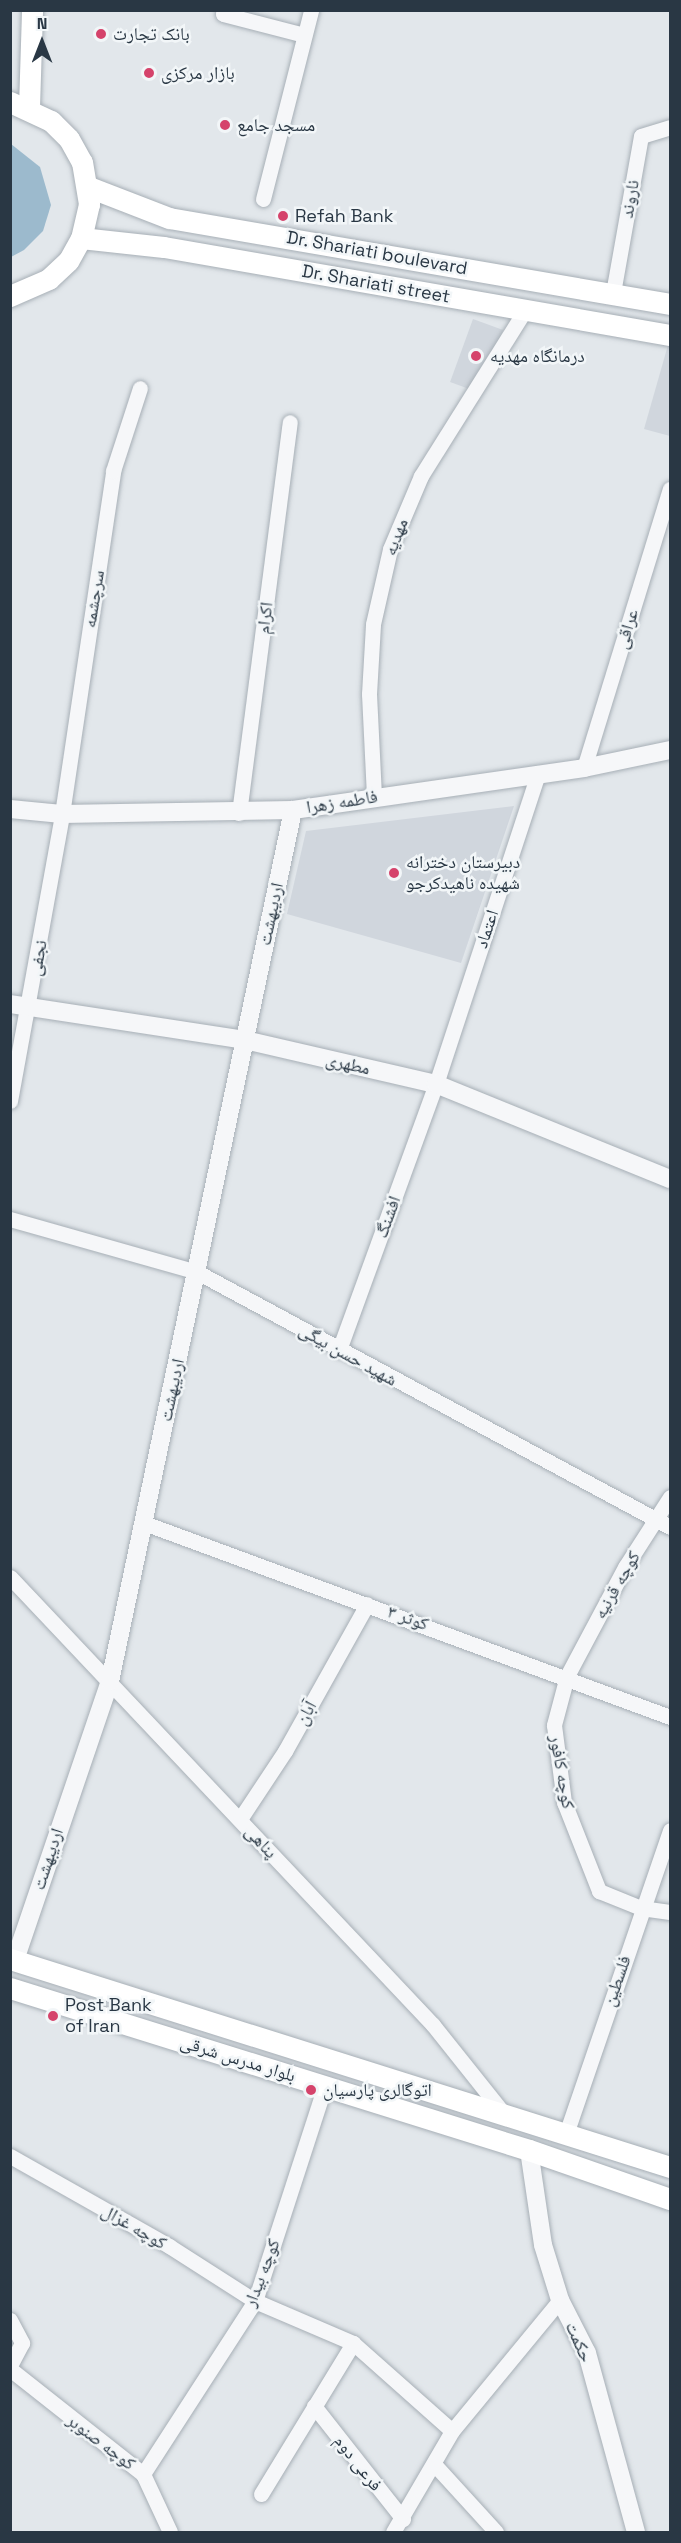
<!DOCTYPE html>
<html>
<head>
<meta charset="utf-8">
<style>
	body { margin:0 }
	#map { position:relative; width:681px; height:2543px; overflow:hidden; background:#e2e7eb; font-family:"Space Grotesk","Noto Naskh Arabic",sans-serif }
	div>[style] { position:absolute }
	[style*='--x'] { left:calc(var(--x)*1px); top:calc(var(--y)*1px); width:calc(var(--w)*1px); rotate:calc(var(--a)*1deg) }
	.built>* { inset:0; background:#d0d6dd; transform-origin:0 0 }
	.water>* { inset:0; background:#9cbacd }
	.roads { filter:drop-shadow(0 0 2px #a7afb6) drop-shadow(0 0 2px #a7afb6) }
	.minor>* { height:15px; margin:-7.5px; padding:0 7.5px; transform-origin:7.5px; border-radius:7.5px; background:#f6f7f9 }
	.tertiary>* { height:18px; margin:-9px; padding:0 9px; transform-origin:9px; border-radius:9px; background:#f6f7f9 }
	.secondary>* { height:21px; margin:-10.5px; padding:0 10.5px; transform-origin:10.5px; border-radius:10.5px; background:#fff }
	.dots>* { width:16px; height:16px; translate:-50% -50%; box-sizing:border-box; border:3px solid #f2f6f8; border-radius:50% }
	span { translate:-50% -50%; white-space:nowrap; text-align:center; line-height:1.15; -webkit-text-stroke:5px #f2f6f8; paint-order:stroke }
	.poi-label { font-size:18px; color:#293744 }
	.left { translate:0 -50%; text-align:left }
	.street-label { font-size:18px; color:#293744 }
	.frame { position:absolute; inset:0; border:12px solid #293744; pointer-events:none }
	.north { position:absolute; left:12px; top:12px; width:60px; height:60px; -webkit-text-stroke:4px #f2f6f8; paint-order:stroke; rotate:0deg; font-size:16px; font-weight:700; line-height:24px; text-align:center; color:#293744 }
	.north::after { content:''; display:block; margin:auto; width:21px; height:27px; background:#293744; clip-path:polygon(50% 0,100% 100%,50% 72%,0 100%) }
</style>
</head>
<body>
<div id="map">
	<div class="built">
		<div style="left:473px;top:319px;width:32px;height:67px;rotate:20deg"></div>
		<div style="clip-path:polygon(668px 345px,670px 346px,670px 436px,644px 429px)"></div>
		<div style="clip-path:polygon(514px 806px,461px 963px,287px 914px,306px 831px)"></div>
	</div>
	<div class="water">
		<div style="clip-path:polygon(11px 144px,40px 167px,51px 205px,43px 231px,24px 250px,11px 257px)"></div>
	</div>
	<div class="roads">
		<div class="minor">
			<div style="--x:225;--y:10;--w:4;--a:117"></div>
			<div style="--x:223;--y:14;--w:84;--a:14.5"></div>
			<div style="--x:263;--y:199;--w:195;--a:-75.7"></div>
			<div style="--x:613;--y:293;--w:159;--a:-79.9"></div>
			<div style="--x:641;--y:136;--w:30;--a:-17"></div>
			<div style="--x:584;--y:768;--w:292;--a:-72.9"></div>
			<div style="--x:374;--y:796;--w:102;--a:-92.8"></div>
			<div style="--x:369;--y:694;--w:70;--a:-86.7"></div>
			<div style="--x:373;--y:624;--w:77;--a:-77.2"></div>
			<div style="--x:390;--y:549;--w:79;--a:-67"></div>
			<div style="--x:421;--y:476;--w:196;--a:-57.9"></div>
			<div style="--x:239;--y:813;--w:394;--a:-82.6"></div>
			<div style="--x:10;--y:1101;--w:292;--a:-79.7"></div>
			<div style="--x:62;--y:814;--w:347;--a:-81.5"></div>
			<div style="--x:113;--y:471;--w:87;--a:-72"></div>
			<div style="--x:10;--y:1219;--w:194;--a:15.8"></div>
			<div style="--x:197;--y:1272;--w:537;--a:28.33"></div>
			<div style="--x:339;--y:1350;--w:283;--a:-70"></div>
			<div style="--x:436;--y:1084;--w:327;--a:-71.8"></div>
			<div style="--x:670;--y:1497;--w:83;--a:122.7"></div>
			<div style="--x:625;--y:1567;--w:123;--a:118"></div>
			<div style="--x:567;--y:1676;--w:51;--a:104.9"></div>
			<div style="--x:554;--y:1725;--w:78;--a:82.6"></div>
			<div style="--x:564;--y:1802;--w:96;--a:68.5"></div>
			<div style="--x:599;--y:1891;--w:45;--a:22"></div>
			<div style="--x:641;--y:1908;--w:29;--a:8"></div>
			<div style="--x:144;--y:1523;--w:561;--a:20.25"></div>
			<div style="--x:10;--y:1577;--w:616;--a:46.64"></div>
			<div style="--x:433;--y:2025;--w:114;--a:51.4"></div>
			<div style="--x:240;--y:1819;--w:82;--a:-56.5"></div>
			<div style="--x:285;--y:1751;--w:168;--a:-60.8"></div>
			<div style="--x:566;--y:2134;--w:321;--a:-71.1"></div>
			<div style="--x:10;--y:2156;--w:183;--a:29.5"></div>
			<div style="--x:169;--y:2246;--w:102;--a:32.6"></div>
			<div style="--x:255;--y:2301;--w:107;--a:23.2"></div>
			<div style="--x:353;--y:2343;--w:132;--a:41.6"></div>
			<div style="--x:452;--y:2431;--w:170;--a:-50.5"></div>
			<div style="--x:10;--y:2320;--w:26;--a:62"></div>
			<div style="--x:22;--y:2343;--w:26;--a:118"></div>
			<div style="--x:10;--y:2369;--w:169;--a:38.3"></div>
			<div style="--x:143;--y:2474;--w:64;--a:65"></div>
			<div style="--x:314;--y:2406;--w:144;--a:51.8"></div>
			<div style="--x:434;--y:2464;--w:92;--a:47.6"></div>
			<div style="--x:143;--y:2474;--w:206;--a:-57.1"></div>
			<div style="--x:255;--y:2301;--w:226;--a:-72"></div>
			<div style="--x:261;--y:2494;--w:177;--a:-58.6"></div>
			<div style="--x:393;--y:2532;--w:117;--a:-59.7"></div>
		</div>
		<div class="tertiary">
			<div style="--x:10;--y:809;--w:52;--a:5.5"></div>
			<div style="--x:62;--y:814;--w:231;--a:-1"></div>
			<div style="--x:293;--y:810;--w:294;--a:-8.2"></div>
			<div style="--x:584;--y:768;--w:88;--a:-11.8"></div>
			<div style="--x:10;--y:1004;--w:238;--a:8.7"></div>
			<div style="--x:245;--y:1040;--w:196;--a:13"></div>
			<div style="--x:436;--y:1084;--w:253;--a:22.1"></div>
			<div style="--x:15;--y:1960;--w:295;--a:-71.2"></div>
			<div style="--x:110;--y:1681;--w:890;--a:-78.13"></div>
			<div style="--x:529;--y:2150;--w:96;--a:81.6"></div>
			<div style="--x:543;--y:2245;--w:58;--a:72.8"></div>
			<div style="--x:560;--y:2300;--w:59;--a:63"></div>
			<div style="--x:587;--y:2353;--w:186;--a:74.7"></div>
		</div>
		<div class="secondary">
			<div style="--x:10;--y:102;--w:45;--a:24.9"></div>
			<div style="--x:51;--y:121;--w:25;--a:45"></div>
			<div style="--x:69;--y:139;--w:26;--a:61"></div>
			<div style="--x:82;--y:162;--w:43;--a:80.5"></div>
			<div style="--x:89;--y:204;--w:35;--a:103"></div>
			<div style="--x:81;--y:238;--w:26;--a:119"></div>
			<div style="--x:68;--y:261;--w:26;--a:137"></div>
			<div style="--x:49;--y:279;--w:43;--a:156.4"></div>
			<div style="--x:29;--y:107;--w:97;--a:-88.2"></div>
			<div style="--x:89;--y:187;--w:86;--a:21.2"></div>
			<div style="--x:169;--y:218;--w:508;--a:9.74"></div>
			<div style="--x:81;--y:238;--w:83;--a:6.2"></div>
			<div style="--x:164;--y:247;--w:514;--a:9.87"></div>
			<div style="--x:10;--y:1959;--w:692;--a:17.49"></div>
			<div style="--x:10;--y:1988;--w:544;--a:17.34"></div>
			<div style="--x:529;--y:2150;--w:149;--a:19.2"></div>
		</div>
	</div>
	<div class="dots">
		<div style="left:101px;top:34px;background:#d5436b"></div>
		<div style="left:149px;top:73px;background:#d5436b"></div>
		<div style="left:225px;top:125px;background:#d5436b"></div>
		<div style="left:283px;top:216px;background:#d5436b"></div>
		<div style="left:476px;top:356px;background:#d5436b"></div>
		<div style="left:394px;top:873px;background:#d5436b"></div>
		<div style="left:53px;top:2016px;background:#d5436b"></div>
		<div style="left:311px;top:2090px;background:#d5436b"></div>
	</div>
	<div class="poi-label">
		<span class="left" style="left:113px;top:34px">بانک تجارت</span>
		<span class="left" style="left:161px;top:73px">بازار مرکزی</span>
		<span class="left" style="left:237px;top:125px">مسجد جامع</span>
		<span class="left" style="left:295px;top:216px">Refah Bank</span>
		<span class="left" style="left:490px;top:356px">درمانگاه مهدیه</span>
		<span class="left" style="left:406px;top:873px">دبیرستان دخترانه<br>شهیده ناهیدکرجو</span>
		<span class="left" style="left:65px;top:2016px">Post Bank<br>of Iran</span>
		<span class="left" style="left:323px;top:2090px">اتوگالری پارسیان</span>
	</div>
	<div class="street-label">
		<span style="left:630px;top:199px;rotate:-80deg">ناروند</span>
		<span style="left:377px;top:253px;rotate:10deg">Dr. Shariati boulevard</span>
		<span style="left:376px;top:284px;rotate:10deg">Dr. Shariati street</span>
		<span style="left:396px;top:537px;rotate:-69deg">مهدیه</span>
		<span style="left:94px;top:599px;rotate:-81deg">سرچشمه</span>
		<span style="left:265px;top:618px;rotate:-83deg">اکرام</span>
		<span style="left:627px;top:629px;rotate:-73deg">عراقی</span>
		<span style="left:342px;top:802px;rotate:-9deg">فاطمه زهرا</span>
		<span style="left:271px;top:914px;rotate:-78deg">اردیبهشت</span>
		<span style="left:487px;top:929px;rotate:-72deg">اعتماد</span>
		<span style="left:38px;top:958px;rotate:-80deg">نجفی</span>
		<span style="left:348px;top:1064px;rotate:13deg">مطهری</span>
		<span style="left:388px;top:1217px;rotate:-70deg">افشنگ</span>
		<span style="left:348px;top:1355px;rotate:29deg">شهید حسن بیگی</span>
		<span style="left:172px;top:1390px;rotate:-78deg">اردیبهشت</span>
		<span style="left:617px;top:1585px;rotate:-60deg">کوچه قرنیه</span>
		<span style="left:408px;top:1618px;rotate:20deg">کوثر ۳</span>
		<span style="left:306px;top:1713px;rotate:-61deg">آبان</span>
		<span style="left:562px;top:1772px;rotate:80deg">کوچه کافور</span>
		<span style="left:261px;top:1842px;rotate:47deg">پناهی</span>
		<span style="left:48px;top:1859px;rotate:-72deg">اردیبهشت</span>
		<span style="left:617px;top:1981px;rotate:-71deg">فلسطین</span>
		<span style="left:238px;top:2059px;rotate:17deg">بلوار مدرس شرقی</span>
		<span style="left:134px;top:2227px;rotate:30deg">کوچه غزال</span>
		<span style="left:262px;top:2273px;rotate:-69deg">کوچه بیدار</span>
		<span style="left:579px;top:2342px;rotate:66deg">حکمت</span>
		<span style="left:101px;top:2442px;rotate:37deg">کوچه صنوبر</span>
		<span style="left:358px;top:2463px;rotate:52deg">فرعی دوم</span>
	</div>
	<div class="frame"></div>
	<div class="north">N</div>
</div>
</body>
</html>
